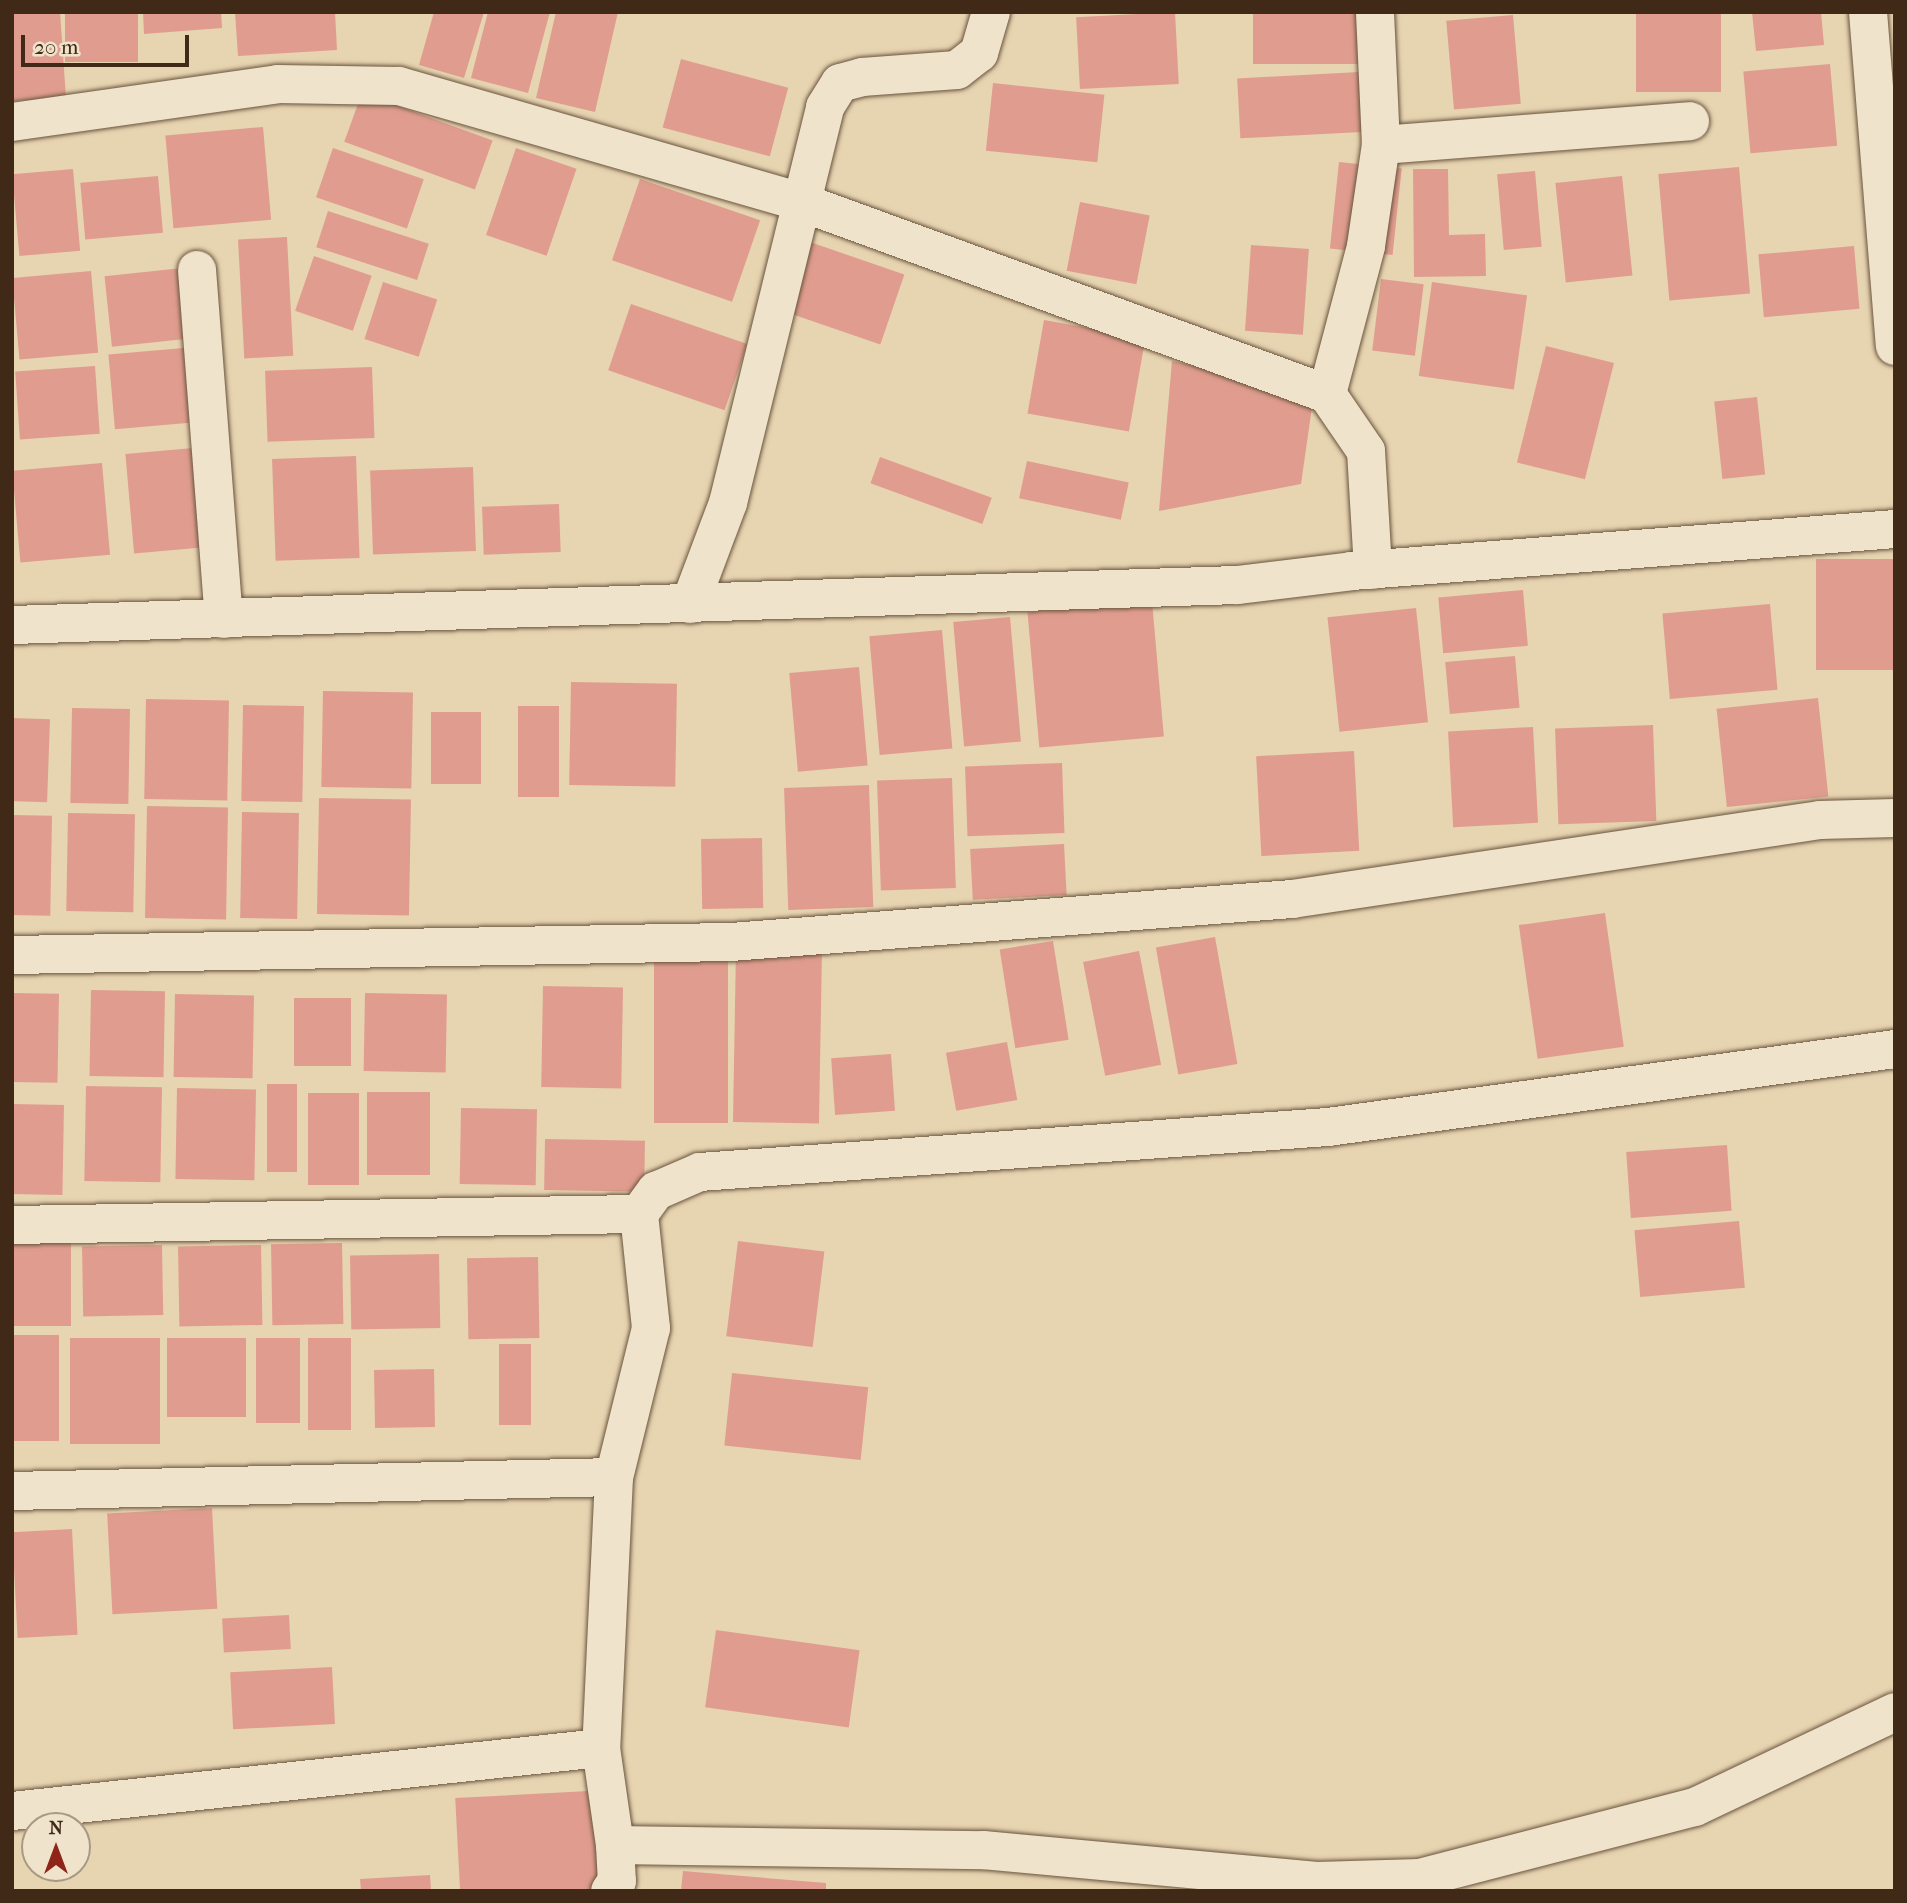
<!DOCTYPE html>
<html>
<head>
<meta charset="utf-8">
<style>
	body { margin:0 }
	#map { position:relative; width:1907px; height:1903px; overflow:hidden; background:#e7d4b1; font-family:"IM FELL French Canon",serif }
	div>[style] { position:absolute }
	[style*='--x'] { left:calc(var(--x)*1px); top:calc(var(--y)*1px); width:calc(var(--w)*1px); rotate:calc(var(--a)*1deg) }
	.building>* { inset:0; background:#e09d8f; transform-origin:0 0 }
	.roads { filter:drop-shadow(0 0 2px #6a543d) drop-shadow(0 0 2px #6a543d) }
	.street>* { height:38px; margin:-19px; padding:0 19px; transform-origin:19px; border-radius:19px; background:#efe3cc }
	span { translate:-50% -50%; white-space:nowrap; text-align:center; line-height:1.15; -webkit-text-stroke:7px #efe3cc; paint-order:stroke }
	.frame { position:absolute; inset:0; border:14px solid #402916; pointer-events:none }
	.north { position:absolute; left:21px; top:1812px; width:70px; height:70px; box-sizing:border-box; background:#efe3cc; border:2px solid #a99983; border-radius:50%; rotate:0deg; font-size:19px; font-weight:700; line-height:28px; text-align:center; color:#402916 }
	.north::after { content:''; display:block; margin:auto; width:24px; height:32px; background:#8f2418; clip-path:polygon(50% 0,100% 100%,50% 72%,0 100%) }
	.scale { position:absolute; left:21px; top:35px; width:168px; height:32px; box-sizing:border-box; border:4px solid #402916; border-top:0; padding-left:9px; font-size:21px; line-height:24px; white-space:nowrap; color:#402916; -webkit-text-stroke:5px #efe3cc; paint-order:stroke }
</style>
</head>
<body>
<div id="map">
	<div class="building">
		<div style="clip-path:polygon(12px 12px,60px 12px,66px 98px,12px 101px)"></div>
		<div style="left:65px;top:12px;width:73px;height:50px"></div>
		<div style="clip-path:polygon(143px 12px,221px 12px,222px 28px,144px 34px)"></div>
		<div style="clip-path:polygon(235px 12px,335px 12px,337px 50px,238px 56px)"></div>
		<div style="clip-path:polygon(434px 12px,484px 12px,464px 78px,419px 65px)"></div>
		<div style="clip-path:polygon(488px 12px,550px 12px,528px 93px,471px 78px)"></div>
		<div style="clip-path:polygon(556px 12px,618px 12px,595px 112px,536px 98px)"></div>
		<div style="left:1175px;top:12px;width:72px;height:99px;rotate:87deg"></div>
		<div style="left:1253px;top:12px;width:105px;height:52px"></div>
		<div style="left:1636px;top:12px;width:85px;height:80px"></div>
		<div style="clip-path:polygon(1752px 12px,1821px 12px,1824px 45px,1756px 51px)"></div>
		<div style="left:1513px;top:15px;width:89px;height:67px;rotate:85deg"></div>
		<div style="left:681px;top:59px;width:111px;height:71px;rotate:15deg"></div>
		<div style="left:1830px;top:64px;width:82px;height:87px;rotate:85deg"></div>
		<div style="left:1378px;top:71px;width:60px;height:141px;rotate:87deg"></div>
		<div style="left:993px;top:83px;width:112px;height:68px;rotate:6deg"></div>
		<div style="left:362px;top:93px;width:139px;height:52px;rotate:20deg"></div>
		<div style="left:263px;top:127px;width:93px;height:98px;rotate:85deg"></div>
		<div style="left:333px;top:148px;width:96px;height:52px;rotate:19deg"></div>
		<div style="left:516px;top:148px;width:64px;height:92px;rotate:19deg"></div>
		<div style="left:1339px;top:162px;width:63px;height:87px;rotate:6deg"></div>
		<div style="left:1739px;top:167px;width:127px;height:81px;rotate:85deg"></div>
		<div style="left:73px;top:169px;width:82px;height:61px;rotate:85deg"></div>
		<div style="clip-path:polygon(1413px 169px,1448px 169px,1449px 235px,1485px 234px,1486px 276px,1414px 277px)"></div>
		<div style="left:1535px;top:171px;width:76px;height:38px;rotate:85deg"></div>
		<div style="left:158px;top:176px;width:57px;height:78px;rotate:85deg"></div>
		<div style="left:1622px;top:176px;width:100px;height:67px;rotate:84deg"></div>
		<div style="left:640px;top:179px;width:127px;height:86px;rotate:19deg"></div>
		<div style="left:1080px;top:202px;width:71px;height:70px;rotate:11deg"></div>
		<div style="left:328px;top:211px;width:106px;height:38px;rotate:18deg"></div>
		<div style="left:287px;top:237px;width:119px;height:49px;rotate:87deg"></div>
		<div style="left:807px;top:241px;width:103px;height:74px;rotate:19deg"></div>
		<div style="left:1251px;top:245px;width:58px;height:86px;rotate:4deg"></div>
		<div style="left:1854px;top:246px;width:63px;height:96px;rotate:85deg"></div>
		<div style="left:314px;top:256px;width:61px;height:58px;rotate:19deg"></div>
		<div style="left:201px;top:266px;width:71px;height:97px;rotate:84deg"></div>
		<div style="left:91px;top:271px;width:82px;height:79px;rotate:85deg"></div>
		<div style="left:1381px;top:279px;width:43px;height:72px;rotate:7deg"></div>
		<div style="left:383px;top:282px;width:57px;height:60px;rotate:18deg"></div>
		<div style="left:1432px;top:282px;width:96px;height:95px;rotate:8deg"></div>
		<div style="left:631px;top:304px;width:123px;height:70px;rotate:19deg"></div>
		<div style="left:1044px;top:320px;width:103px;height:95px;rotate:10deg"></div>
		<div style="left:218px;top:345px;width:75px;height:110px;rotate:85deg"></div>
		<div style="left:1546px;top:346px;width:70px;height:120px;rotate:14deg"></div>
		<div style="clip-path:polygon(1172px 361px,1314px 393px,1301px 484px,1159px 511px)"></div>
		<div style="left:95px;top:366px;width:68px;height:80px;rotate:86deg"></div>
		<div style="left:372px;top:367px;width:71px;height:107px;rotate:88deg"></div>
		<div style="left:1757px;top:397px;width:78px;height:43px;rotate:84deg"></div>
		<div style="left:227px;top:445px;width:100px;height:102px;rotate:85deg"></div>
		<div style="left:356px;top:456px;width:102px;height:84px;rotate:88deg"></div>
		<div style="left:880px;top:457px;width:119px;height:28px;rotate:20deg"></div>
		<div style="left:1027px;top:461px;width:104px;height:38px;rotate:12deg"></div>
		<div style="left:102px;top:463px;width:92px;height:90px;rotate:85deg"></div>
		<div style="left:473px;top:467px;width:84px;height:103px;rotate:88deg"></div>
		<div style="left:559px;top:504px;width:48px;height:77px;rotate:88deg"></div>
		<div style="left:1895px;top:559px;width:111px;height:79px;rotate:90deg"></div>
		<div style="left:1523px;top:590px;width:56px;height:85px;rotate:85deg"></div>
		<div style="left:1152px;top:601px;width:136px;height:125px;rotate:85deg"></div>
		<div style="left:1770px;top:604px;width:86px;height:108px;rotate:85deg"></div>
		<div style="left:1416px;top:608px;width:115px;height:89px;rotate:84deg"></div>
		<div style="left:1010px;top:617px;width:125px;height:57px;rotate:85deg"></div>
		<div style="left:942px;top:630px;width:119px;height:73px;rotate:85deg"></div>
		<div style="left:1515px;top:656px;width:52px;height:70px;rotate:85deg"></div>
		<div style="left:859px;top:667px;width:99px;height:70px;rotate:85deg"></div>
		<div style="left:571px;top:682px;width:106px;height:103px;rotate:1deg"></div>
		<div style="left:323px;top:691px;width:90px;height:96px;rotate:1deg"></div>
		<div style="left:1818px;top:698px;width:99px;height:102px;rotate:84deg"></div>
		<div style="left:146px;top:699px;width:83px;height:100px;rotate:1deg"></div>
		<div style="left:243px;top:705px;width:61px;height:96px;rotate:1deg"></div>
		<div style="left:518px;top:706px;width:41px;height:91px"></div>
		<div style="left:72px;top:708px;width:58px;height:95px;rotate:1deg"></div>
		<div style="left:431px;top:712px;width:50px;height:72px"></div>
		<div style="left:12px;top:718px;width:38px;height:83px;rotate:2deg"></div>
		<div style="left:1653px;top:725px;width:96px;height:98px;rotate:88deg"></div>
		<div style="left:1533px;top:727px;width:96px;height:85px;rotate:87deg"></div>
		<div style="left:1354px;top:751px;width:100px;height:98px;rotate:87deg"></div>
		<div style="left:1062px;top:763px;width:70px;height:97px;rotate:88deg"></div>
		<div style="left:952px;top:778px;width:110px;height:75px;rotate:88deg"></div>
		<div style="left:869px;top:785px;width:122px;height:85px;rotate:88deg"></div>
		<div style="left:319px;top:798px;width:92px;height:116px;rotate:1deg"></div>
		<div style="left:147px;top:806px;width:81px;height:112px;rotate:1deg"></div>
		<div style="left:242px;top:812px;width:57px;height:106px;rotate:1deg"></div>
		<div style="left:68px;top:813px;width:67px;height:98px;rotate:1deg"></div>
		<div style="left:12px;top:815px;width:40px;height:100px;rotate:1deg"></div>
		<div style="left:762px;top:838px;width:70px;height:61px;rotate:89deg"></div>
		<div style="left:1064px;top:844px;width:51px;height:94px;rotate:87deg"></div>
		<div style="left:1605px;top:913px;width:135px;height:87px;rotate:82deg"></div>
		<div style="left:1215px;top:937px;width:129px;height:60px;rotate:80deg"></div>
		<div style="left:1053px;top:941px;width:100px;height:54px;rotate:81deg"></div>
		<div style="left:736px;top:949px;width:86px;height:173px;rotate:1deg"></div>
		<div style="left:1139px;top:951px;width:116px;height:57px;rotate:79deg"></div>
		<div style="left:654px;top:961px;width:74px;height:162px"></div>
		<div style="left:543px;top:986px;width:80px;height:101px;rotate:1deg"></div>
		<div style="left:91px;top:990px;width:74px;height:86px;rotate:1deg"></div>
		<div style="left:12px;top:993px;width:47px;height:89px;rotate:1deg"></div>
		<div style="left:365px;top:993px;width:82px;height:78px;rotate:1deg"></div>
		<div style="left:175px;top:994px;width:79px;height:83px;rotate:1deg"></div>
		<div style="left:294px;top:998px;width:57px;height:68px"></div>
		<div style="left:1007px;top:1042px;width:59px;height:62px;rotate:80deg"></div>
		<div style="left:891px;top:1054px;width:57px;height:60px;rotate:86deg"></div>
		<div style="left:267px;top:1084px;width:30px;height:88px"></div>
		<div style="left:86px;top:1086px;width:76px;height:95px;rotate:1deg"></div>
		<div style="left:177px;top:1088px;width:79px;height:91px;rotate:1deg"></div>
		<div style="left:367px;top:1092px;width:63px;height:83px"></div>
		<div style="left:308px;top:1093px;width:51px;height:92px"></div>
		<div style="left:12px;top:1104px;width:52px;height:90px;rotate:1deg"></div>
		<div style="left:461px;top:1108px;width:76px;height:76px;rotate:1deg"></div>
		<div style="left:545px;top:1139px;width:100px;height:51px;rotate:1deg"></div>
		<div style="left:1727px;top:1145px;width:66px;height:101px;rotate:86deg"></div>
		<div style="left:1739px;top:1221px;width:67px;height:105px;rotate:85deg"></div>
		<div style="left:12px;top:1240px;width:59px;height:86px"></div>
		<div style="left:738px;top:1241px;width:87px;height:96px;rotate:7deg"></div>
		<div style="left:342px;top:1243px;width:81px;height:71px;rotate:89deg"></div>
		<div style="left:162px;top:1245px;width:70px;height:80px;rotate:89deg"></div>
		<div style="left:261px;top:1245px;width:80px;height:83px;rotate:89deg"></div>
		<div style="left:439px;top:1254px;width:74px;height:89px;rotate:89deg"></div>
		<div style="left:538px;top:1257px;width:81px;height:71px;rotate:89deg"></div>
		<div style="left:12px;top:1335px;width:47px;height:106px"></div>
		<div style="left:70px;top:1338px;width:90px;height:106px"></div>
		<div style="left:167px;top:1338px;width:79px;height:79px"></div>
		<div style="left:256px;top:1338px;width:44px;height:85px"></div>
		<div style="left:308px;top:1338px;width:43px;height:92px"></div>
		<div style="left:499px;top:1344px;width:32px;height:81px"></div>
		<div style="left:434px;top:1369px;width:58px;height:60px;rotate:89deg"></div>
		<div style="left:732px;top:1373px;width:137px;height:73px;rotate:6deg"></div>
		<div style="left:212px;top:1508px;width:101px;height:105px;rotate:87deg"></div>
		<div style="left:72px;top:1529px;width:106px;height:60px;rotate:87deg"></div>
		<div style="left:289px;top:1615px;width:34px;height:67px;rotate:87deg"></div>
		<div style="left:716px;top:1630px;width:145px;height:78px;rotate:8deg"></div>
		<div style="left:332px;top:1667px;width:57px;height:102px;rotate:87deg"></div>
		<div style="left:608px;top:1790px;width:101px;height:153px;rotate:87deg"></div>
		<div style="clip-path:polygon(683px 1871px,826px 1883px,826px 1891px,681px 1891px)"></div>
		<div style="clip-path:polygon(430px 1875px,431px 1891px,361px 1891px,360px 1879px)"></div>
	</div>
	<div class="roads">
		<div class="street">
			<div style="--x:1868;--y:12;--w:335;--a:85.4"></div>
			<div style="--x:12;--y:122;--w:269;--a:-8.1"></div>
			<div style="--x:278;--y:84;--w:121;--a:0.9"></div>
			<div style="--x:399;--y:86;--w:415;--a:16.1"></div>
			<div style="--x:798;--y:201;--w:563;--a:20.04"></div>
			<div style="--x:1327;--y:394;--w:69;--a:55.6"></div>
			<div style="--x:1366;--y:451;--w:119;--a:86.6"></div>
			<div style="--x:1381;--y:145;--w:310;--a:-4.4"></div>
			<div style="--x:197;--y:270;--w:350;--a:85.6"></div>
			<div style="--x:1327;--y:394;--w:153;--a:-75.2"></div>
			<div style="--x:1366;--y:246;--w:102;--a:-81.6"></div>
			<div style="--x:1381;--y:145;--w:133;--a:-92.6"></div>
			<div style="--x:690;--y:604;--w:108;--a:-69.4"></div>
			<div style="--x:728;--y:503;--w:408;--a:-76.2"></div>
			<div style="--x:825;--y:107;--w:28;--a:-58"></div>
			<div style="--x:840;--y:83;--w:23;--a:-15"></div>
			<div style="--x:862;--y:77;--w:95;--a:-4.2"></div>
			<div style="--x:957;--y:70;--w:28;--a:-38"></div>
			<div style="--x:979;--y:53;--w:43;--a:-73.7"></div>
			<div style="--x:12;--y:625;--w:1226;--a:-1.87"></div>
			<div style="--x:1237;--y:585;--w:116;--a:-6.9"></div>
			<div style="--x:1352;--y:571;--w:545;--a:-4.42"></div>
			<div style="--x:12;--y:955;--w:719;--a:-1.04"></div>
			<div style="--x:731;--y:942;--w:563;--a:-4.38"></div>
			<div style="--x:1292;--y:899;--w:534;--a:-8.51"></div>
			<div style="--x:1820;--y:820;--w:75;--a:-1.5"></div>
			<div style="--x:639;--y:1214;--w:29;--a:-54"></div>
			<div style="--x:656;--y:1191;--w:48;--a:-23.4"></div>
			<div style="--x:700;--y:1172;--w:630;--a:-4.1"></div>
			<div style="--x:1328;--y:1127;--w:572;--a:-7.83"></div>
			<div style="--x:12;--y:1225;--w:627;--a:-1.01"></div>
			<div style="--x:639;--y:1214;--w:115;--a:84"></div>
			<div style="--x:651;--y:1328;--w:154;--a:103.9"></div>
			<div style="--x:614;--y:1477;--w:271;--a:92.7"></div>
			<div style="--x:12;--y:1491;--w:602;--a:-1.33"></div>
			<div style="--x:12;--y:1811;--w:592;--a:-6.11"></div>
			<div style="--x:601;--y:1748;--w:98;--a:81.8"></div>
			<div style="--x:615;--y:1845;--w:36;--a:87"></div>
			<div style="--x:617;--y:1881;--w:12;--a:125"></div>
			<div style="--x:615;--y:1845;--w:368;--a:0.8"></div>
			<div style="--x:983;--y:1850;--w:335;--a:5.3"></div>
			<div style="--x:1317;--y:1881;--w:103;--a:-1.7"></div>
			<div style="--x:1420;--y:1878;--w:284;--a:-14.5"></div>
			<div style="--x:1695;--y:1807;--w:221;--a:-25.4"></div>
		</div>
	</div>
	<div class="frame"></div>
	<div class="north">N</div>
	<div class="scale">20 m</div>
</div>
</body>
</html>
